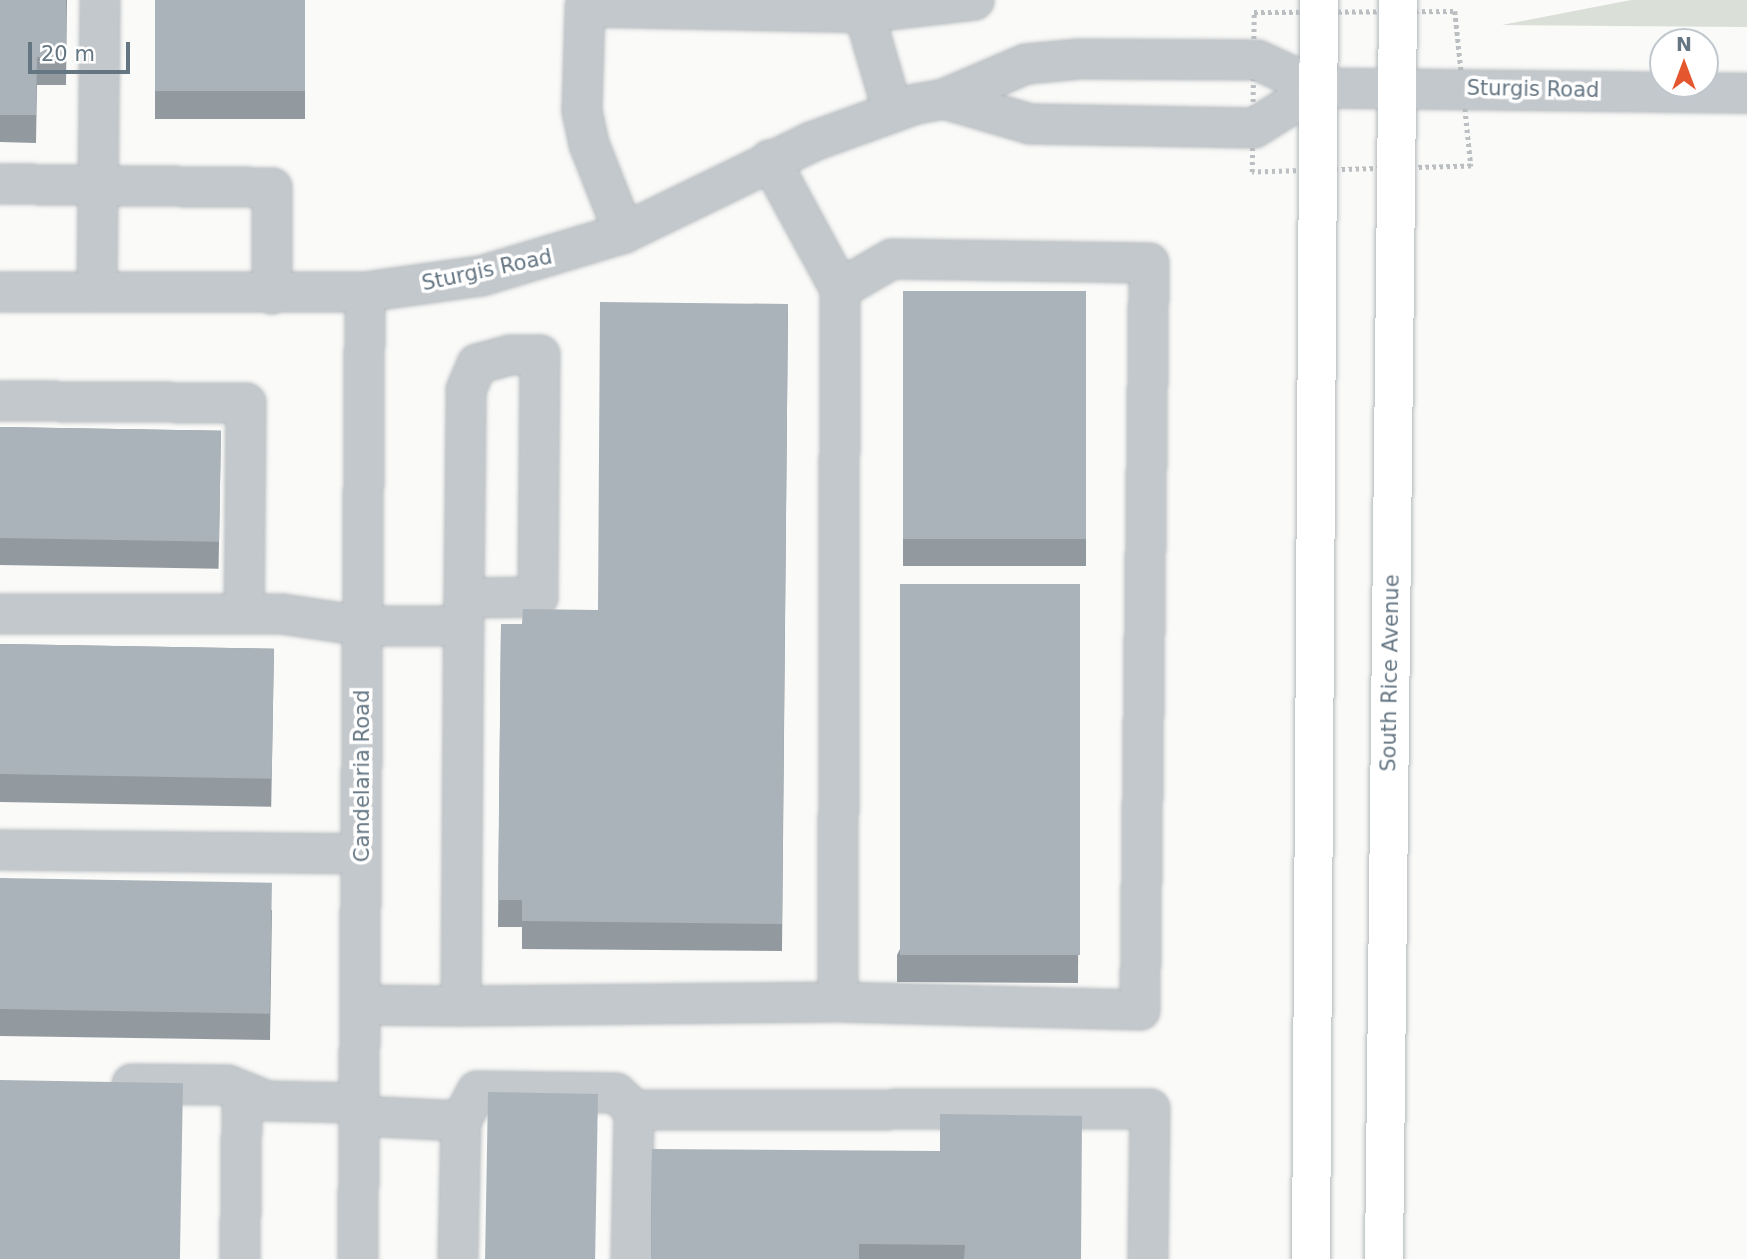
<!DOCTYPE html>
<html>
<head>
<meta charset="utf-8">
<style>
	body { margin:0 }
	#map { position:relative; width:1747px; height:1259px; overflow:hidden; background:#fafaf8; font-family:"DejaVu Sans",sans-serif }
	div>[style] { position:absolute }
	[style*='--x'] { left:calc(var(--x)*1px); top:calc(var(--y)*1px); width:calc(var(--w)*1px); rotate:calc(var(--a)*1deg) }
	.green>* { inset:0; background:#dadfd7 }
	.path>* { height:4.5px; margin-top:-2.25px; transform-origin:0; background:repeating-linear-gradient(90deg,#bbbfc2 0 3.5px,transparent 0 7px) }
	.roads { filter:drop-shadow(0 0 2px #b4b9bd) drop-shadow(0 0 2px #b4b9bd) }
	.minor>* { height:38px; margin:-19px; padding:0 19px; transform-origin:19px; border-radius:19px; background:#c3c8cc }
	.highway>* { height:38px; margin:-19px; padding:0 19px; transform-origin:19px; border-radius:19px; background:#fff }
	.wall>* { inset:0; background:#929a9f; transform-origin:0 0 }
	.building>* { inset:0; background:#aab3b9; transform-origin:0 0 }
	span { translate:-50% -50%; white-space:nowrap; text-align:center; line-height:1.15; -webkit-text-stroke:7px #fff; paint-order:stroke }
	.street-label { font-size:21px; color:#657683 }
	.north { position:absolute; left:1649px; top:28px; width:70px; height:70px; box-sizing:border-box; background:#fff; border:2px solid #c1c8cd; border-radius:50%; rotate:0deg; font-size:19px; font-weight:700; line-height:28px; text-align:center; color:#657683 }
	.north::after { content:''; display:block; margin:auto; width:24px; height:32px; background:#e4572e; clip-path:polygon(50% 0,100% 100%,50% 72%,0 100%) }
	.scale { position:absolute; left:28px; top:42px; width:102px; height:32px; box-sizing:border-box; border:4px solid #657683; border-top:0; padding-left:9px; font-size:21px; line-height:24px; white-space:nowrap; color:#657683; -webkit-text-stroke:5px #fff; paint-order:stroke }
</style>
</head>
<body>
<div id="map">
	<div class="green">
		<div style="clip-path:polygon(1631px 0,1747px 0,1747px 27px,1502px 25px)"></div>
	</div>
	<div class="path">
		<div style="--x:1455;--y:11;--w:156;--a:84.1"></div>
		<div style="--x:1471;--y:166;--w:219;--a:178.4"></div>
		<div style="--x:1252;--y:172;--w:160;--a:-89.3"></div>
		<div style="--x:1254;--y:12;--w:201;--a:-0.3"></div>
	</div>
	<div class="roads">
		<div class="minor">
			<div style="--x:944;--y:99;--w:90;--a:16.2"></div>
			<div style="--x:1030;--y:124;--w:224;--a:1"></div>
			<div style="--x:1254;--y:128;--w:75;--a:-32"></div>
			<div style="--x:893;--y:112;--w:103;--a:-106.3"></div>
			<div style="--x:864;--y:13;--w:111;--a:-6.7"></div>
			<div style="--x:0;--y:184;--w:272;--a:0.8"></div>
			<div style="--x:272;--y:188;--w:106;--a:90"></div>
			<div style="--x:624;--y:233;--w:96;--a:-111.5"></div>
			<div style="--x:589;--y:144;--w:35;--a:-102"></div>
			<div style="--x:582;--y:110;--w:103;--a:-88.3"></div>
			<div style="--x:585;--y:7;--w:279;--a:1.2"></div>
			<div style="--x:864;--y:13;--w:13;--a:-90"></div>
			<div style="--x:0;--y:292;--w:365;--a:0"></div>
			<div style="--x:365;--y:292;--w:117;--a:-7.9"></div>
			<div style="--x:481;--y:276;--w:149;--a:-16.7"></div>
			<div style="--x:624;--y:233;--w:208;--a:-25.9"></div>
			<div style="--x:811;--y:142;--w:112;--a:-19.9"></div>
			<div style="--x:916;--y:104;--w:28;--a:-10"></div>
			<div style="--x:944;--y:99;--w:89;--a:-23.1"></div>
			<div style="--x:1026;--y:64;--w:54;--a:-5.3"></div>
			<div style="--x:1080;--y:59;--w:177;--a:0.3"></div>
			<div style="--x:1257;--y:60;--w:67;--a:24.7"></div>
			<div style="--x:1318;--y:88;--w:429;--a:0.7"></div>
			<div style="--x:97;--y:292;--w:292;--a:-89.4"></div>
			<div style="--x:0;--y:401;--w:246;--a:0.5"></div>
			<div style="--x:246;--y:403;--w:211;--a:90.5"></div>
			<div style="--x:0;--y:614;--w:282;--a:0"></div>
			<div style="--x:282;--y:614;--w:82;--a:8.4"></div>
			<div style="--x:363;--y:626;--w:101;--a:0"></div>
			<div style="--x:0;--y:850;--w:361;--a:0.6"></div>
			<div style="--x:838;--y:1002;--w:302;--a:1.5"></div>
			<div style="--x:1140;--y:1010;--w:747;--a:-89.31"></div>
			<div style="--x:1149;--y:263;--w:257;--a:-179.1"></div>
			<div style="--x:892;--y:259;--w:60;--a:150"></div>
			<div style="--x:361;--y:1005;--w:100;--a:0.6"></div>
			<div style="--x:461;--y:1006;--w:408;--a:-89.6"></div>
			<div style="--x:464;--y:598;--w:208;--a:-89.4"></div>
			<div style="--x:466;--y:390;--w:28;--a:-67"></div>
			<div style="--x:477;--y:364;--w:35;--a:-15"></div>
			<div style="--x:511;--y:355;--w:29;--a:0"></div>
			<div style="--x:540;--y:355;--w:242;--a:90.5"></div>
			<div style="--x:538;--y:597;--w:74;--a:179.2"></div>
			<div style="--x:461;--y:1006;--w:377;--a:-0.6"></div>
			<div style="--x:838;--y:1002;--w:713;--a:-89.84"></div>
			<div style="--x:840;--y:289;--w:147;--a:-118.5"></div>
			<div style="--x:132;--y:1084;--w:96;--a:0.6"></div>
			<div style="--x:228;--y:1085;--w:42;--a:22.3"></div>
			<div style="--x:267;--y:1101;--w:93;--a:1.2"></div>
			<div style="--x:360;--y:1116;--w:101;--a:2.8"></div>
			<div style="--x:240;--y:1259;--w:168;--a:-89.3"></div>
			<div style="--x:358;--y:1259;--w:967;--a:-89.59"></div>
			<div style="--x:458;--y:1259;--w:138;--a:-88.8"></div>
			<div style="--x:461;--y:1121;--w:34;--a:-62"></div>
			<div style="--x:477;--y:1091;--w:139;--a:0.8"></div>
			<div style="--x:616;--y:1093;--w:25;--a:43"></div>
			<div style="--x:634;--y:1110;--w:516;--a:-0.11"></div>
			<div style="--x:1150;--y:1109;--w:150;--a:90.8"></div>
			<div style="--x:631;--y:1259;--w:149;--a:-88.8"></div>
		</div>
		<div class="highway">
			<div style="--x:1311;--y:1259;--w:1259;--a:-89.64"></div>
			<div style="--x:1384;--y:1259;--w:1259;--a:-89.36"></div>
		</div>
	</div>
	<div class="wall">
		<div style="clip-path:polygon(0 0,67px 0,66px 85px,37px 85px,36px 143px,0 142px)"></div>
		<div style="left:155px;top:0;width:150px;height:119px"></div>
		<div style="left:903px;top:291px;width:183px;height:275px"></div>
		<div style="clip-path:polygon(788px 304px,782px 951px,522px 949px,522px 927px,498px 927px,501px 624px,522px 624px,598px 610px)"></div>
		<div style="left:0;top:427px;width:221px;height:138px;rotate:1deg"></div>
		<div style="clip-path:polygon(1080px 585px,1078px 983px,897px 982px,897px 955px)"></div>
		<div style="left:0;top:644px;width:274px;height:158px;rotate:1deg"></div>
		<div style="clip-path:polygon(0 878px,272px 910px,270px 1040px,0 1036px)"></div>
		<div style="clip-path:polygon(652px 1149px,1081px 1259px,651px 1259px)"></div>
	</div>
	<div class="building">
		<div style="clip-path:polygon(0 0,66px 0,66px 58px,37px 57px,36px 115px,0 115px)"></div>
		<div style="left:155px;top:0;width:150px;height:91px"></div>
		<div style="left:903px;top:291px;width:183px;height:248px"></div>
		<div style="clip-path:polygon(600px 302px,788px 304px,782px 924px,522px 921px,522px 900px,498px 900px,501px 624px,522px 624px,523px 609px,598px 610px)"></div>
		<div style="left:0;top:427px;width:221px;height:111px;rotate:1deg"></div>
		<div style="left:900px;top:584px;width:180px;height:371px"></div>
		<div style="left:0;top:644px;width:274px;height:130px;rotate:1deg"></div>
		<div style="left:0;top:878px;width:272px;height:131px;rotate:1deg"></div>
		<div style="left:0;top:1080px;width:183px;height:179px;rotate:1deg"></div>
		<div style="left:488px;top:1092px;width:110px;height:167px;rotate:1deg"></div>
		<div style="clip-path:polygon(940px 1114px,1082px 1116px,1081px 1259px,964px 1259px,965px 1245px,859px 1244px,859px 1259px,651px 1259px,652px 1149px,940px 1151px)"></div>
	</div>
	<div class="street-label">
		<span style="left:1533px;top:89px;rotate:1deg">Sturgis Road</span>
		<span style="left:487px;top:270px;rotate:-12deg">Sturgis Road</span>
		<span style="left:1390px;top:673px;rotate:-89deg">South Rice Avenue</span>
		<span style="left:362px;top:776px;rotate:-90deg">Candelaria Road</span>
	</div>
	<div class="north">N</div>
	<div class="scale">20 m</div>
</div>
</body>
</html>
